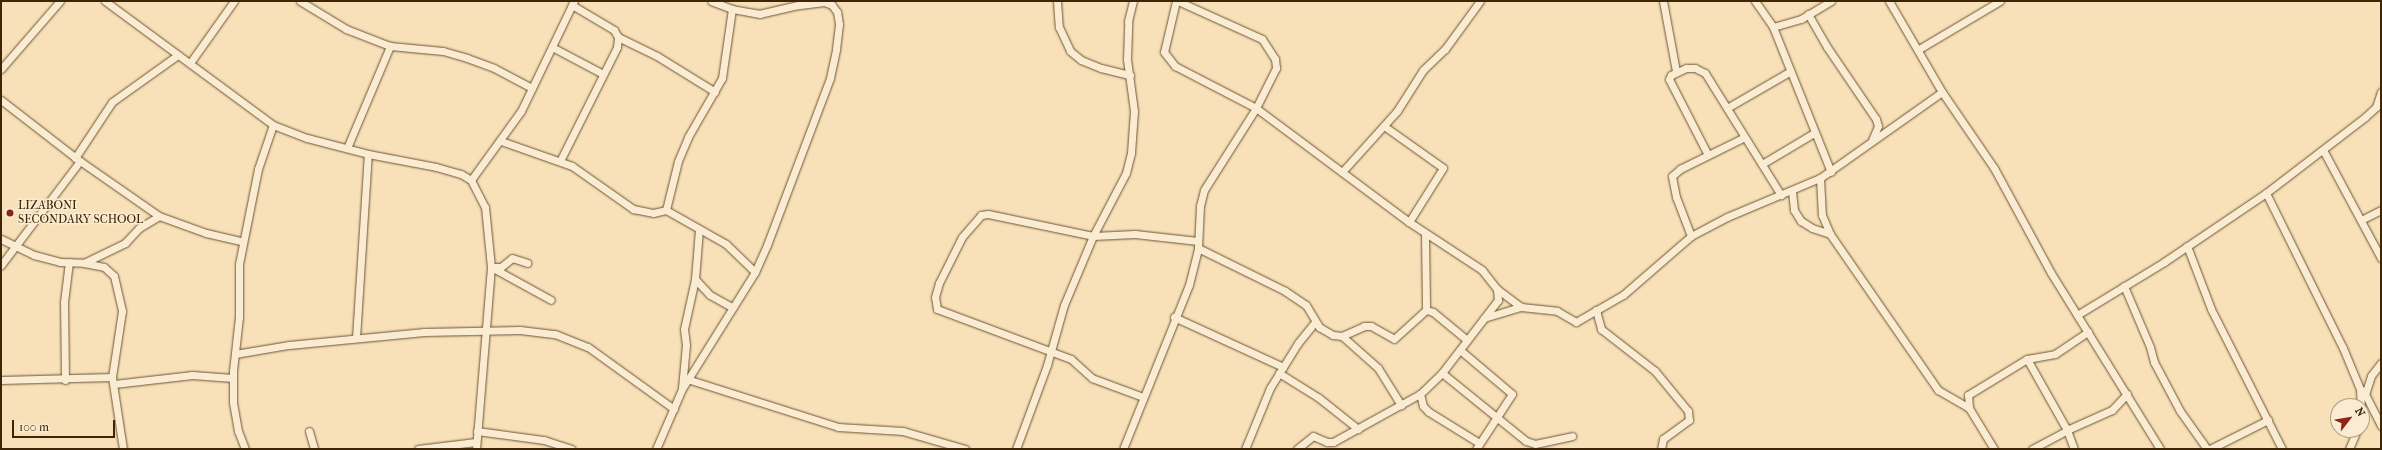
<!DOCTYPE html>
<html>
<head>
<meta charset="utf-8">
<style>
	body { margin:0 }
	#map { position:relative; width:2382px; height:450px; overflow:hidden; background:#f8e1b9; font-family:"IM FELL French Canon",serif }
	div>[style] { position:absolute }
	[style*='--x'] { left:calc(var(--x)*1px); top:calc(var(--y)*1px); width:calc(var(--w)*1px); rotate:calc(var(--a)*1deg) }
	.roads { filter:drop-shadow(0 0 1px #6c5432) drop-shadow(0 0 1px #6c5432) }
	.minor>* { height:7px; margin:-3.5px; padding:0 3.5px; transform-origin:3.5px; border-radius:3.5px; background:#faecd2 }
	.dots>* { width:11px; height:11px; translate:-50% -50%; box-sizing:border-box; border:2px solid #faecd2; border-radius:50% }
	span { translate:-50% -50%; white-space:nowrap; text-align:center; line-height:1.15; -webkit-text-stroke:3px #faecd2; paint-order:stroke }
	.poi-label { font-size:12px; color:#3e2505 }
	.left { translate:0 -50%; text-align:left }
	.frame { position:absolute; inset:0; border:2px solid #3e2505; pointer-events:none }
	.north { position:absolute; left:2330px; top:398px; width:40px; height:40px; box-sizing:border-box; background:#faecd2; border:1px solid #af9c80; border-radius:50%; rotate:59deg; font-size:11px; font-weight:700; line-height:16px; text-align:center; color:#3e2505 }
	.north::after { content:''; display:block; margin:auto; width:14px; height:18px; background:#8f2418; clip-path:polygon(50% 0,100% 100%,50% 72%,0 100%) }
	.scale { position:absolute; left:12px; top:420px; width:103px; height:18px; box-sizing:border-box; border:2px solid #3e2505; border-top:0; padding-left:5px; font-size:12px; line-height:14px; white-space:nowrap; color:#3e2505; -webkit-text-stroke:3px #faecd2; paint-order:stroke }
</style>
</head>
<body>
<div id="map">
	<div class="roads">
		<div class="minor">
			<div style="--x:105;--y:1;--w:209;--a:36.4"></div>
			<div style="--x:273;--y:125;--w:36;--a:21"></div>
			<div style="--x:307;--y:138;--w:63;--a:14.7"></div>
			<div style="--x:368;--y:154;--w:69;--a:10.8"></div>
			<div style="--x:436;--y:167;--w:26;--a:16"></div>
			<div style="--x:461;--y:174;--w:12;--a:31"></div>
			<div style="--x:471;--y:180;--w:30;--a:63"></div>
			<div style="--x:485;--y:207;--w:60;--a:84.3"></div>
			<div style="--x:491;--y:267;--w:183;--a:94.7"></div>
			<div style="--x:300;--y:1;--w:54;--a:31.3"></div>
			<div style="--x:346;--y:29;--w:47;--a:21.1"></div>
			<div style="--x:390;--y:46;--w:53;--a:5.4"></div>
			<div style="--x:443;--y:51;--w:25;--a:16"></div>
			<div style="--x:467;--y:58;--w:29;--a:20"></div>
			<div style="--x:494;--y:68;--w:43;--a:27.8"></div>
			<div style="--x:1057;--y:1;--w:26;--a:86"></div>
			<div style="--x:1059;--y:27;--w:26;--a:65"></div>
			<div style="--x:1070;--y:51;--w:14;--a:39"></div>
			<div style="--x:1081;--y:60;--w:22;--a:22"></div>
			<div style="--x:1101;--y:68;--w:30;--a:14"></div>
			<div style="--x:1176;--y:1;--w:52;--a:103.2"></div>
			<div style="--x:1164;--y:52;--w:18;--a:52"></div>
			<div style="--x:1175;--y:66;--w:91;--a:27.4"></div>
			<div style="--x:1256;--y:108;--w:191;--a:36.7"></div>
			<div style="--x:1409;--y:222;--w:87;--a:33.3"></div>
			<div style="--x:1482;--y:270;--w:24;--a:52"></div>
			<div style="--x:1497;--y:289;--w:11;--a:85"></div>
			<div style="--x:1498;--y:300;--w:92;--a:127.5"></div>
			<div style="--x:1442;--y:373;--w:30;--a:136"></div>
			<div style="--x:1420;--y:394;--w:99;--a:151.1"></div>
			<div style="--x:1333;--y:442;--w:6;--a:180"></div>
			<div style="--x:1327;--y:442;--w:15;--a:-157"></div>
			<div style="--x:1313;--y:436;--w:21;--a:141"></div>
			<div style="--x:1663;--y:1;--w:71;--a:79.5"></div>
			<div style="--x:1755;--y:1;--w:32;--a:55"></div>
			<div style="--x:1773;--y:27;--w:29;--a:-16"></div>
			<div style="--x:1801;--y:19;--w:35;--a:-31"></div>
			<div style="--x:1889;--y:1;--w:105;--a:59.8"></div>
			<div style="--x:1942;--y:92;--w:92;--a:55.6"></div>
			<div style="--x:1994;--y:168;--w:119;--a:61.5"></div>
			<div style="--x:2051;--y:273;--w:207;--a:58.2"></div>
			<div style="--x:1808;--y:14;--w:38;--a:60"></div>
			<div style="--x:1827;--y:47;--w:87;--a:55.8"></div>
			<div style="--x:1876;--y:119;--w:7;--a:74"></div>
			<div style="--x:1878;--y:126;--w:15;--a:113"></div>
			<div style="--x:1773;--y:27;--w:156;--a:68.2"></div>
			<div style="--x:618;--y:37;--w:43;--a:26"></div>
			<div style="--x:657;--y:56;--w:68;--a:31.8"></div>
			<div style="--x:552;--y:47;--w:58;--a:27.9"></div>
			<div style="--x:1919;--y:49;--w:94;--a:-30.7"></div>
			<div style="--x:190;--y:63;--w:76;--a:-54.6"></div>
			<div style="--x:1;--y:69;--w:90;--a:-49.1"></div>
			<div style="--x:1;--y:100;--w:100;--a:37.7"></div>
			<div style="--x:80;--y:161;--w:131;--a:127.2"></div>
			<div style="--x:1727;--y:108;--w:72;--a:-30.1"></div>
			<div style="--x:1384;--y:126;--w:72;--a:35.4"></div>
			<div style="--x:1443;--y:168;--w:64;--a:122.2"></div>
			<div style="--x:501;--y:141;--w:75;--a:19.4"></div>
			<div style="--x:572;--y:166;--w:75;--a:35.2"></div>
			<div style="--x:633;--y:209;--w:20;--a:11"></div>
			<div style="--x:653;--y:213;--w:13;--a:-13"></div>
			<div style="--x:666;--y:210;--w:69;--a:29.5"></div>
			<div style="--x:726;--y:244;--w:40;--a:44"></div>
			<div style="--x:347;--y:148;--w:111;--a:-67.1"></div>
			<div style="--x:2323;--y:150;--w:123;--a:61.8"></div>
			<div style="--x:1708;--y:155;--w:85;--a:-117.2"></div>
			<div style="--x:1669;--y:79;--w:4;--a:-63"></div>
			<div style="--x:1671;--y:75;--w:17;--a:-25"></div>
			<div style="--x:1686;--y:68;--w:9;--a:0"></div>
			<div style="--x:1695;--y:68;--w:11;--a:27"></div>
			<div style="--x:1705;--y:73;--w:144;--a:58.1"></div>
			<div style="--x:75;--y:158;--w:67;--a:-56.5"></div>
			<div style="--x:112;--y:102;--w:81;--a:-35.5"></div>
			<div style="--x:80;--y:161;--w:96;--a:34.8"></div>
			<div style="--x:159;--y:216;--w:50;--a:19.9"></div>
			<div style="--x:206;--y:233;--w:37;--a:13"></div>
			<div style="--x:560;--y:161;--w:127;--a:-63.4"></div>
			<div style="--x:617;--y:47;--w:10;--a:-84"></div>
			<div style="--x:618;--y:37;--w:8;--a:-120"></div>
			<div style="--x:614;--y:30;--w:49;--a:-149.2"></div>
			<div style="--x:1762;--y:164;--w:61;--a:-30.8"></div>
			<div style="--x:1342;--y:172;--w:82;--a:-48"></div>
			<div style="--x:1397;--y:111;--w:49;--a:-57.6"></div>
			<div style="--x:1423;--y:70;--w:30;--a:-44"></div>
			<div style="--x:1445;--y:49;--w:59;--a:-53.9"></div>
			<div style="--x:1820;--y:178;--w:37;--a:87"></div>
			<div style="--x:1822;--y:215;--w:21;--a:67"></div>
			<div style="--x:1830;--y:234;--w:190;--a:55.3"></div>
			<div style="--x:1938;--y:390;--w:36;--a:30"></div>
			<div style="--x:471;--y:180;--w:85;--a:-54.1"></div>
			<div style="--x:521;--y:111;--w:122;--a:-64.3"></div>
			<div style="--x:1792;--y:191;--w:19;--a:84"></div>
			<div style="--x:1794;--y:210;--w:13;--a:58"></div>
			<div style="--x:1801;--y:221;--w:13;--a:32"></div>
			<div style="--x:1812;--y:228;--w:19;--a:18"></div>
			<div style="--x:2266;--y:193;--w:173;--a:63.6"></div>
			<div style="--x:2343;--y:348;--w:44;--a:67.5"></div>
			<div style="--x:2360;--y:389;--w:17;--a:87"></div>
			<div style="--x:666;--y:210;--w:50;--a:-76.2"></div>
			<div style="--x:678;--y:161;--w:26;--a:-67"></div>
			<div style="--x:688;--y:137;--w:68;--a:-60"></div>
			<div style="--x:722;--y:78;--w:70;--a:-81.8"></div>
			<div style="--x:2361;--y:220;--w:22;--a:-27"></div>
			<div style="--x:1425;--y:234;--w:76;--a:89.2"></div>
			<div style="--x:1691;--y:236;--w:42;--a:-111"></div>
			<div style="--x:1676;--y:197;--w:21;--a:-101"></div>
			<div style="--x:1672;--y:176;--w:11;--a:-41"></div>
			<div style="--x:1680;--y:169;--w:72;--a:-26.2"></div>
			<div style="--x:1;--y:239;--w:37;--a:26"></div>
			<div style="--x:34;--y:255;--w:27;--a:15"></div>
			<div style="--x:60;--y:262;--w:24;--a:2"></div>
			<div style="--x:84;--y:263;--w:20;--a:11"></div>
			<div style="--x:104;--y:267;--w:13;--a:42"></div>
			<div style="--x:114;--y:276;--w:36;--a:77"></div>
			<div style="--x:122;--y:311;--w:67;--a:98.6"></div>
			<div style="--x:112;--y:377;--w:73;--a:81.3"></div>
			<div style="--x:2187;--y:246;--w:67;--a:69.1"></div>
			<div style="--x:2211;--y:309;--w:157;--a:63.1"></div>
			<div style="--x:1198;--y:248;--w:97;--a:26.3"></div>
			<div style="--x:1285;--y:291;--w:25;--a:34"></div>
			<div style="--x:1306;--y:305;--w:26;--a:59"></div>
			<div style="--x:1319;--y:327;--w:16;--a:30"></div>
			<div style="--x:1333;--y:335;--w:9;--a:6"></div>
			<div style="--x:1342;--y:336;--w:24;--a:-24"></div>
			<div style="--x:1364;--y:326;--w:7;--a:0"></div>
			<div style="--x:1371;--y:326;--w:26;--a:29"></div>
			<div style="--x:1394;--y:339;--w:43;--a:-42.2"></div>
			<div style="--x:1426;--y:310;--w:7;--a:16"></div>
			<div style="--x:1433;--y:312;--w:44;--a:39.5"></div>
			<div style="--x:84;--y:263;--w:46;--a:-26"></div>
			<div style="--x:125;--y:243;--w:21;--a:-47"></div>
			<div style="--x:139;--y:228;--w:23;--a:-31"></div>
			<div style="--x:491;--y:267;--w:68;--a:28.8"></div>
			<div style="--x:491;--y:267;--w:10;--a:0"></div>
			<div style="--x:501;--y:267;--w:14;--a:-39"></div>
			<div style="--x:512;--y:258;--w:16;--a:18"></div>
			<div style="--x:695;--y:279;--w:22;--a:47"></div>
			<div style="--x:710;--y:295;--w:26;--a:29"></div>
			<div style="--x:2124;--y:286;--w:66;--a:66.9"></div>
			<div style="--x:2150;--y:347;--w:16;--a:75"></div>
			<div style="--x:2154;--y:362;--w:55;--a:62"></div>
			<div style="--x:2180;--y:411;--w:47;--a:54.6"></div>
			<div style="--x:1497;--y:289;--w:30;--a:37"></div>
			<div style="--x:1521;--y:307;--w:36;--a:6"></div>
			<div style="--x:1557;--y:311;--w:22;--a:30"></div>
			<div style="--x:1576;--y:322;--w:54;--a:-29.9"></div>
			<div style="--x:1623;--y:295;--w:90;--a:-40.9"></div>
			<div style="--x:1691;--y:236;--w:41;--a:-27.8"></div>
			<div style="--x:1727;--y:217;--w:101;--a:-22.8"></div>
			<div style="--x:1820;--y:178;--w:149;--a:-35.2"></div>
			<div style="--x:1596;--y:310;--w:20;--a:75"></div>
			<div style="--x:1601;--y:329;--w:68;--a:37.9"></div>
			<div style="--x:1655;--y:371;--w:52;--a:50.5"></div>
			<div style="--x:1688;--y:411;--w:9;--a:84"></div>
			<div style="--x:1689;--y:420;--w:32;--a:144"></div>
			<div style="--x:1663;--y:439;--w:10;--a:101"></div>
			<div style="--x:2077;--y:315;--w:102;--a:-31.3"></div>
			<div style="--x:2164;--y:262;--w:123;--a:-34.1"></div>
			<div style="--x:2266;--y:193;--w:125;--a:-37.5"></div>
			<div style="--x:2365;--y:117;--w:15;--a:-42"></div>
			<div style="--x:2376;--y:107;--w:16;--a:-72"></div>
			<div style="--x:1174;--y:317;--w:120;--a:24.6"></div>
			<div style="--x:1484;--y:318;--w:39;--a:-17"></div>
			<div style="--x:1342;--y:336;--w:48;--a:41.6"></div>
			<div style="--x:1378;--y:368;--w:44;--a:58.1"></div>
			<div style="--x:356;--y:338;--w:184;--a:-86.3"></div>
			<div style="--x:1460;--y:350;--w:68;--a:40.2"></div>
			<div style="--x:1512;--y:394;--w:66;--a:123.2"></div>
			<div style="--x:235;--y:354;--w:55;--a:-9.5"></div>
			<div style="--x:289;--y:345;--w:136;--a:-5.5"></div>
			<div style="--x:424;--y:332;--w:96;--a:-1.2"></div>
			<div style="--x:520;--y:330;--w:35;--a:7"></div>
			<div style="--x:555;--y:334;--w:35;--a:22"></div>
			<div style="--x:588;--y:347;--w:106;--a:35.8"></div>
			<div style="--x:2027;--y:359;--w:81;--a:60.6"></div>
			<div style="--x:2067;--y:430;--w:20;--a:70"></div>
			<div style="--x:2381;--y:363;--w:16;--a:128"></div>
			<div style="--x:2371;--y:376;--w:19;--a:108"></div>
			<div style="--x:2365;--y:394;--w:36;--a:63"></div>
			<div style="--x:1279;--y:373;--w:47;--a:32"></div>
			<div style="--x:1319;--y:398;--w:50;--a:38.5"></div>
			<div style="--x:1442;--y:373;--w:108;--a:39"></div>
			<div style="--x:1526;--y:441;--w:9;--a:18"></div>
			<div style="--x:1535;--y:444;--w:38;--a:-12"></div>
			<div style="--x:687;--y:379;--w:158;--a:17.6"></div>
			<div style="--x:838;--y:427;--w:65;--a:3.5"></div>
			<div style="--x:903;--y:431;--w:65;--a:16.2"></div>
			<div style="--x:1;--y:380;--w:111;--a:-1.5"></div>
			<div style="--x:65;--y:380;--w:78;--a:-90.7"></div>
			<div style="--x:64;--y:302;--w:40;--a:-82.9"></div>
			<div style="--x:114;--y:384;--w:79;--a:-6.6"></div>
			<div style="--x:192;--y:375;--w:41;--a:4.2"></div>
			<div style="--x:682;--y:388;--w:43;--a:-84.7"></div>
			<div style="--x:686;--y:345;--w:16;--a:-97"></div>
			<div style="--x:684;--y:329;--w:51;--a:-77.6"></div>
			<div style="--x:695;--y:279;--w:50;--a:-85.4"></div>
			<div style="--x:1420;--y:394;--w:12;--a:76"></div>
			<div style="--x:1423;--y:406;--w:8;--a:45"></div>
			<div style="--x:1429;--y:412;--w:59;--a:31.8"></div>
			<div style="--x:1143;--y:397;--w:54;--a:-159.6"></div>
			<div style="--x:1092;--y:378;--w:28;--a:-138"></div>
			<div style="--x:1071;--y:359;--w:143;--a:-159.5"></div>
			<div style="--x:937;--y:309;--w:12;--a:-99"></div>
			<div style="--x:935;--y:297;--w:15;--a:-74"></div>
			<div style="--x:939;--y:283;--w:51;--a:-63.4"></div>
			<div style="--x:962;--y:237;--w:29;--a:-49"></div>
			<div style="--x:981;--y:215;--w:7;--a:-8"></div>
			<div style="--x:988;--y:214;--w:107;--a:11.8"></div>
			<div style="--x:1093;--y:236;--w:42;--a:-2.7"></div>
			<div style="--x:1135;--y:234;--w:63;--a:6.3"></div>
			<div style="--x:309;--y:431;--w:19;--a:74"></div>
			<div style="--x:477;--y:431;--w:68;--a:7.7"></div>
			<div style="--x:544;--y:440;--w:29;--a:18"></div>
			<div style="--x:245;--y:449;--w:19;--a:-111"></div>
			<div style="--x:238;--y:431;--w:29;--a:-100"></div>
			<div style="--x:233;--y:402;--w:31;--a:-90"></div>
			<div style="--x:233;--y:371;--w:54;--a:-83.7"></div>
			<div style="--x:239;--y:317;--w:53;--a:-90"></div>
			<div style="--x:239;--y:264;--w:97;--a:-78.7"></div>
			<div style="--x:258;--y:169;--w:46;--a:-71.2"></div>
			<div style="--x:418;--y:449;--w:58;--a:-6.9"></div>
			<div style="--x:656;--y:449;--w:65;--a:-66.6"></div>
			<div style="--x:682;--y:389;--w:138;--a:-58"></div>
			<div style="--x:755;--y:272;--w:30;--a:-66"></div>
			<div style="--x:767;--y:245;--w:178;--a:-69.3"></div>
			<div style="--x:830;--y:78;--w:30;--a:-78"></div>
			<div style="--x:836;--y:49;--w:25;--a:-83"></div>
			<div style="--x:839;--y:24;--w:12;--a:-99"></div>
			<div style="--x:837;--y:12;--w:9;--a:-126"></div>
			<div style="--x:832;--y:5;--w:9;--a:-159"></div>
			<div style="--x:824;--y:2;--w:26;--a:173"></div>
			<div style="--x:798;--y:5;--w:39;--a:167"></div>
			<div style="--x:760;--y:14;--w:28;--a:-170"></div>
			<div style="--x:732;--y:9;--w:22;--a:-159"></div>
			<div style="--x:1016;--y:449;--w:90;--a:-69.7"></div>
			<div style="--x:1047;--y:365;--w:62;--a:-74.2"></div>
			<div style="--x:1064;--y:305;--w:75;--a:-67.2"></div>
			<div style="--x:1093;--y:236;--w:71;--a:-62.4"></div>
			<div style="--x:1126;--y:173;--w:21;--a:-76"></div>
			<div style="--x:1131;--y:153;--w:42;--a:-85.9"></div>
			<div style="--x:1134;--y:111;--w:52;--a:-97.7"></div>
			<div style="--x:1127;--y:59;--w:38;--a:-88"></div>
			<div style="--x:1128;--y:21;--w:21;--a:-76"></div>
			<div style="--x:1123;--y:449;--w:177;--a:-68.1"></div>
			<div style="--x:1189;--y:285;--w:38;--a:-76"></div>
			<div style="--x:1198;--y:248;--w:42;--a:-87.3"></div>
			<div style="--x:1200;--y:206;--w:16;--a:-76"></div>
			<div style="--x:1204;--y:190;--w:97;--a:-57.6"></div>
			<div style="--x:1256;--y:108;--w:45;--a:-63.4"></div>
			<div style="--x:1276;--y:68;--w:9;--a:-96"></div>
			<div style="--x:1275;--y:59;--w:24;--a:-123"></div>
			<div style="--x:1262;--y:39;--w:92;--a:-155.7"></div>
			<div style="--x:1245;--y:449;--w:66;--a:-67.7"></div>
			<div style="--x:1270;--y:388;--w:53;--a:-58.1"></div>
			<div style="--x:1298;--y:343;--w:27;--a:-51"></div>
			<div style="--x:1994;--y:449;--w:48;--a:-121.4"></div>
			<div style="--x:1969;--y:408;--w:13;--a:-94"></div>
			<div style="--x:1968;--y:395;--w:69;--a:-31.4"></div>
			<div style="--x:2027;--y:359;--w:28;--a:-10"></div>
			<div style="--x:2055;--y:354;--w:40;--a:-34"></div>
			<div style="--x:2032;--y:449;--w:40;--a:-28"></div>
			<div style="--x:2067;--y:430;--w:49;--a:-24"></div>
			<div style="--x:2112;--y:410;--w:22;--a:-47"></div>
			<div style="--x:2210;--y:449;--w:65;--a:-26.6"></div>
			<div style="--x:2349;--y:449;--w:21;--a:-67"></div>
		</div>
	</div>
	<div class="dots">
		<div style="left:10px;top:213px;background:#8f2418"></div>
	</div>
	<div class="poi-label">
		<span class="left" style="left:18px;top:213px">LIZABONI<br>SECONDARY SCHOOL</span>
	</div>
	<div class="frame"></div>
	<div class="north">N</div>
	<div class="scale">100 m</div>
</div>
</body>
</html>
